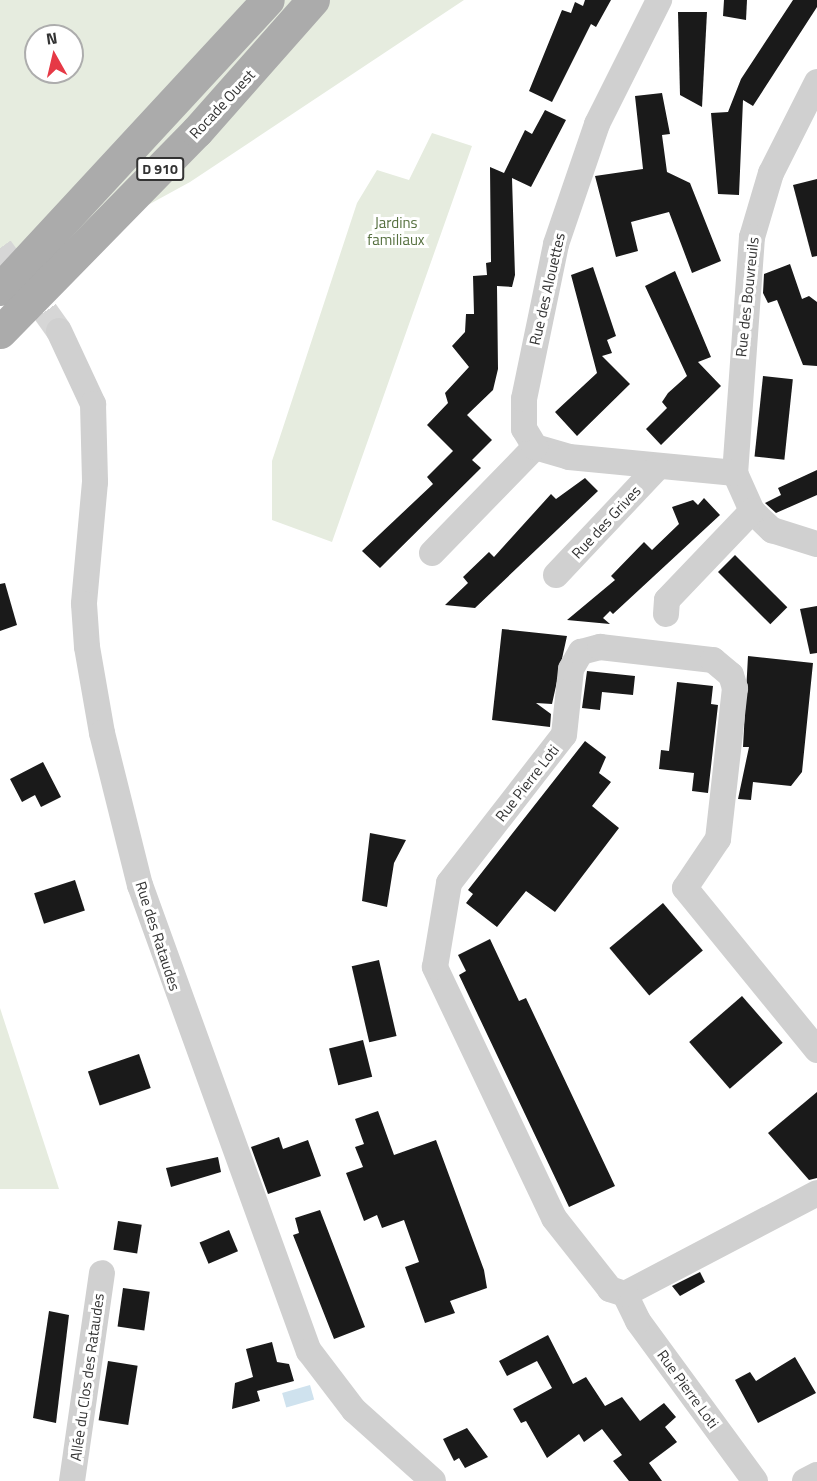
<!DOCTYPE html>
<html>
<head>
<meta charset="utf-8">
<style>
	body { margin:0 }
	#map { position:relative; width:817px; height:1481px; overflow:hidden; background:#fff; font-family:"Titillium Web",sans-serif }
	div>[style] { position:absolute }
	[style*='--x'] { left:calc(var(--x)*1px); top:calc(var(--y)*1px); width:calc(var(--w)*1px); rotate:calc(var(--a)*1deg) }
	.green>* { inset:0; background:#e6ecdf }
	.water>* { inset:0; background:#cfe2ee; transform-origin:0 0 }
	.building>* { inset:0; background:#1a1a1a; transform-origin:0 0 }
	.minor-tunnel>* { height:26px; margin-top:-13px; transform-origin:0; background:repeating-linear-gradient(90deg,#d6d6d6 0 26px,transparent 0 39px) }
	.minor>* { height:26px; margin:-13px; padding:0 13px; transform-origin:13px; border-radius:13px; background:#d0d0d0 }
	.major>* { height:33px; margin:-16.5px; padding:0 16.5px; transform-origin:16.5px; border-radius:16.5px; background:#ababab }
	span { translate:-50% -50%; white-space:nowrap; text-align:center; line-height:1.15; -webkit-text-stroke:6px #fff; paint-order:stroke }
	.shield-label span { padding:2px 4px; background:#fff; border:2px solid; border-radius:4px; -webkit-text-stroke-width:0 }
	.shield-label { font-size:14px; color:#333; font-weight:700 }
	.street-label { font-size:15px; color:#333 }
	.park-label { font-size:15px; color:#56703f }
	.north { position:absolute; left:24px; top:24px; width:60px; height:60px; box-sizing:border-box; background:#fff; border:2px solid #adadad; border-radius:50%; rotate:352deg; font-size:16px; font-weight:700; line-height:24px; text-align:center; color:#333 }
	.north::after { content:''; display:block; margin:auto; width:21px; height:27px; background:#e63946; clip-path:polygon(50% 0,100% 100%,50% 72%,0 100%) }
</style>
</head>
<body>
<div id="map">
	<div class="green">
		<div style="clip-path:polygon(evenodd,0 0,464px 0,190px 182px,0 286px,0 0,36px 36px,72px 36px,72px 72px,36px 72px,36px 36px)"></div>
		<div style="clip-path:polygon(432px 133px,472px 146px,332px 542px,272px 520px,272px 461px,357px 203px,377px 170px,409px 180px)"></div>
		<div style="clip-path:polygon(0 1008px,59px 1189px,0 1189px)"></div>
	</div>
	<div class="water">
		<div style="left:310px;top:1385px;width:15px;height:29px;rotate:74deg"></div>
	</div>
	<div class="building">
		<div style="clip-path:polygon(585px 0,611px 0,596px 27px,591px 24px,552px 102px,529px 91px,562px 10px,571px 13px,575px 2px,583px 6px)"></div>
		<div style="clip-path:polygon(724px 0,747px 0,746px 20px,723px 16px)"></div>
		<div style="clip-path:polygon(793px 0,817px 0,817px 7px,753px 106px,743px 100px,739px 195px,718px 194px,711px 113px,728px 112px,741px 79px)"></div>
		<div style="clip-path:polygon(678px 12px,707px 12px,702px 107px,680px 95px)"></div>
		<div style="clip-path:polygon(662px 93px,670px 134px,662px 135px,667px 172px,690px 183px,721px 261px,692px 273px,669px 212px,631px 222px,638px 251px,616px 257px,595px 176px,643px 169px,635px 96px)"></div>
		<div style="clip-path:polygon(545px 110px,566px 120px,531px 187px,512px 178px,515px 275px,512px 287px,497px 286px,498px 369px,493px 390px,467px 415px,492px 440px,472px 460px,481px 468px,380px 568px,362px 551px,433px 484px,427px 477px,453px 451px,427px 425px,448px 403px,445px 393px,469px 367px,452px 346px,465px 332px,466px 314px,474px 314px,473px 276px,487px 275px,486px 263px,491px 262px,490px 167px,504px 173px,525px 130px,532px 134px)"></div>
		<div style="clip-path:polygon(817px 179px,817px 256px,812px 257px,793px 185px)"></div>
		<div style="clip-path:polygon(790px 264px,802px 299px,809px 296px,817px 302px,817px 366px,803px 365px,777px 300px,768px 303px,763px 293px,764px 274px)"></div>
		<div style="clip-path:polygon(593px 267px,616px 336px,607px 340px,612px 353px,602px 356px,630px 384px,577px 436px,555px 412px,597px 373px,571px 275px)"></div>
		<div style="clip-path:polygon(675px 271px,711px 357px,698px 362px,721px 386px,661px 445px,646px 429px,667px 408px,662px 402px,668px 393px,687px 376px,645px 286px)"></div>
		<div style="left:763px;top:376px;width:30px;height:81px;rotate:6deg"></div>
		<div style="clip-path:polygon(817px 470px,817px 495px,776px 513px,765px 503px,781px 495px,778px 488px)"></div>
		<div style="clip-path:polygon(585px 478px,598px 491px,475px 608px,445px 605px,468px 583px,463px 577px,489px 552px,494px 557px,551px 494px,556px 499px)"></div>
		<div style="clip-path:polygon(704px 498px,720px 515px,613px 614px,610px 611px,603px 618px,610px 624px,567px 620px,615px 580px,611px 576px,644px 542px,652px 550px,679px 524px,672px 507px,693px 500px,698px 505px)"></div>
		<div style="left:735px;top:555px;width:74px;height:24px;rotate:45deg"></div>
		<div style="clip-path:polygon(5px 583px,17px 625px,0 631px,0 584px)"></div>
		<div style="clip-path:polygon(817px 606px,817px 653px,810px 654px,800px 609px)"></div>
		<div style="clip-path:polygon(502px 629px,567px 636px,552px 704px,536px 703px,551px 714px,550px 727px,492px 720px)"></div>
		<div style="clip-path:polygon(748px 656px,813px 663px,802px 772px,791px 786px,753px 782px,751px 800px,738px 799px,749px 747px,743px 747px)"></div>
		<div style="clip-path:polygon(587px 671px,635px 676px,633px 695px,602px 692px,600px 710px,582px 708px)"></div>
		<div style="clip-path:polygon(677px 682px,713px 686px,711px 704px,718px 705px,708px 793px,692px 791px,694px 773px,659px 769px,661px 750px,669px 751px)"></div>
		<div style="clip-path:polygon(585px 741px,606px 757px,599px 773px,611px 782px,592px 806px,619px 828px,555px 912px,526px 891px,497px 927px,466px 903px,473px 894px,468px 890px)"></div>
		<div style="clip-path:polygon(43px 762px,61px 797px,41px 807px,35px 795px,22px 802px,10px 779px)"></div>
		<div style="clip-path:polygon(370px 833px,406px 840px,394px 863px,387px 907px,362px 901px)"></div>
		<div style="left:75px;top:880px;width:32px;height:43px;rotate:72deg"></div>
		<div style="left:663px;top:903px;width:62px;height:70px;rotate:50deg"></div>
		<div style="clip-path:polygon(490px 939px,519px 1001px,526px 998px,615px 1186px,569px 1207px,459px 975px,466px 971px,458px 955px)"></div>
		<div style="left:379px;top:960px;width:78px;height:28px;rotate:77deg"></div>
		<div style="left:742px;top:996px;width:62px;height:70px;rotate:49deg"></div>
		<div style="left:363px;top:1040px;width:38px;height:35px;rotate:76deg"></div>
		<div style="left:139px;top:1054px;width:36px;height:54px;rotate:71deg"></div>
		<div style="clip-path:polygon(817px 1092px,817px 1178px,809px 1180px,768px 1133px)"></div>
		<div style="clip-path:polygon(378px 1111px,394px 1155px,436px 1140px,484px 1270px,487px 1288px,450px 1301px,455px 1313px,425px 1323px,405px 1267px,419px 1262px,404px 1220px,382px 1228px,377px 1215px,364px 1221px,346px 1173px,363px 1167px,355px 1147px,364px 1144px,355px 1119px)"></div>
		<div style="clip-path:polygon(279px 1137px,283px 1149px,308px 1140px,321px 1176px,268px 1194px,251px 1147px)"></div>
		<div style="clip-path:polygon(218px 1157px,221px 1172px,171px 1187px,166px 1168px)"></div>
		<div style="clip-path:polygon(320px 1210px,365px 1327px,334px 1339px,293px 1235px,299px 1233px,295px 1218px)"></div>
		<div style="left:118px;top:1221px;width:24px;height:29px;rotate:9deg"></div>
		<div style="left:229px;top:1230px;width:23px;height:32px;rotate:67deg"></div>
		<div style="clip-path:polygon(700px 1272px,705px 1282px,680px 1296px,672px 1286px)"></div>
		<div style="left:123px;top:1288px;width:27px;height:39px;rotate:8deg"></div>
		<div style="clip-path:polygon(49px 1311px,69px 1315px,56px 1423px,33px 1418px)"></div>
		<div style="clip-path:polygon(548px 1335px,573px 1384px,586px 1377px,605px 1406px,622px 1397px,640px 1421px,664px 1403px,676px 1417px,665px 1427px,677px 1442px,649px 1463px,662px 1481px,629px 1481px,613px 1461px,622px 1455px,602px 1429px,584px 1442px,579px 1434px,547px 1458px,526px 1421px,521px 1423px,513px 1409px,552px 1388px,537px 1361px,507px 1376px,499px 1361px)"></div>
		<div style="clip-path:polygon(272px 1342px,277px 1362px,289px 1364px,294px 1381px,257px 1391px,260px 1401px,232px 1409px,235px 1383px,253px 1377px,246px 1349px)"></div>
		<div style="clip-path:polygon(795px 1357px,816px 1393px,758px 1423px,735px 1380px,750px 1372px,756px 1381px)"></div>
		<div style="left:108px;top:1361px;width:30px;height:60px;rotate:9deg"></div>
		<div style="clip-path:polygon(467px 1428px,488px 1457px,465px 1468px,459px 1458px,454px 1461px,443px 1439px)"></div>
	</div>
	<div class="minor-tunnel">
		<div style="--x:0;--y:248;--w:102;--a:54.6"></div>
	</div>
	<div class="minor">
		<div style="--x:817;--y:82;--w:102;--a:116.8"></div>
		<div style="--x:771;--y:173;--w:67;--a:106.5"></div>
		<div style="--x:752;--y:237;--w:237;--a:94.1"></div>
		<div style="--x:735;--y:473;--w:42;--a:65.9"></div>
		<div style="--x:752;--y:511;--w:28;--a:44"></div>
		<div style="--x:772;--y:530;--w:47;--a:17.3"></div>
		<div style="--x:59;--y:331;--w:81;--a:65"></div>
		<div style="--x:93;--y:404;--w:78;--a:88.5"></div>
		<div style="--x:95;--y:482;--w:122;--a:95.2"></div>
		<div style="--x:84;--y:604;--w:43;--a:86"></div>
		<div style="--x:87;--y:647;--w:87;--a:80.1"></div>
		<div style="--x:102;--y:733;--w:157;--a:76"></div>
		<div style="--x:140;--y:885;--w:496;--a:70.1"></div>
		<div style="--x:309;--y:1351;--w:74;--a:52.7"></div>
		<div style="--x:354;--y:1410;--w:106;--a:41.9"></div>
		<div style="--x:535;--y:447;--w:35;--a:16"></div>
		<div style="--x:569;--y:457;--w:167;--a:5.5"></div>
		<div style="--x:432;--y:553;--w:148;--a:-45.8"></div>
		<div style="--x:535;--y:447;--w:21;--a:-121"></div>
		<div style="--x:524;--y:429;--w:30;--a:-90"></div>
		<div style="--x:524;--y:399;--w:158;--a:-78.3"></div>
		<div style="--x:556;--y:244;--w:127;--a:-71.1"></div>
		<div style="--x:597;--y:124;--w:139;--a:-63.4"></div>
		<div style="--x:556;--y:575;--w:147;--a:-46.7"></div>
		<div style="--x:666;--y:614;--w:14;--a:-86"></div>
		<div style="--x:667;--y:600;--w:123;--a:-46.3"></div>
		<div style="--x:625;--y:1294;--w:217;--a:-27.7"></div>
		<div style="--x:72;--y:1481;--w:210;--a:-81.8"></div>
		<div style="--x:755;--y:1481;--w:198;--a:-126.2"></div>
		<div style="--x:638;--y:1321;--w:30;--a:-116"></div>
		<div style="--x:625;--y:1294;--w:16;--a:-162"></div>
		<div style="--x:610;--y:1289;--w:90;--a:-128.3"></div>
		<div style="--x:554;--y:1218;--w:278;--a:-115.4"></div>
		<div style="--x:435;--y:967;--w:85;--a:-80.5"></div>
		<div style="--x:449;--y:883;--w:187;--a:-52.2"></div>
		<div style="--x:564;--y:735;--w:66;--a:-83.9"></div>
		<div style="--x:571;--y:669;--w:20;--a:-60"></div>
		<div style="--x:581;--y:652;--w:20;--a:-15"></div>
		<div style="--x:600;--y:647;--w:114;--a:6.6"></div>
		<div style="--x:713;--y:660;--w:23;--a:40"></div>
		<div style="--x:731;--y:675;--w:14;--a:73"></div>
		<div style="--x:735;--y:688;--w:152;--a:96.4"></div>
		<div style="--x:718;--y:839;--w:59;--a:124"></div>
		<div style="--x:685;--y:888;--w:209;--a:50.8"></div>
		<div style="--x:805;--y:1481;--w:13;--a:-27"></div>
	</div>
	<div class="major">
		<div style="--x:0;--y:289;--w:394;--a:-47.2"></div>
		<div style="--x:0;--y:332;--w:281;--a:-45.6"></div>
		<div style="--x:197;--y:131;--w:175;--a:-48.5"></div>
	</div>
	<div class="shield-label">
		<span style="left:160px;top:169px">D 910</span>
	</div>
	<div class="street-label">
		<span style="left:222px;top:104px;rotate:-47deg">Rocade Ouest</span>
		<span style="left:547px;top:289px;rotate:-77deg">Rue des Alouettes</span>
		<span style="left:747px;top:297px;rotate:-84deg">Rue des Bouvreuils</span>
		<span style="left:606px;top:522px;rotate:-47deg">Rue des Grives</span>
		<span style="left:527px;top:783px;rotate:-52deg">Rue Pierre Loti</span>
		<span style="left:158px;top:936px;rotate:72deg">Rue des Rataudes</span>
		<span style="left:87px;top:1377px;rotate:-82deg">Allée du Clos des Rataudes</span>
		<span style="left:688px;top:1389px;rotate:54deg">Rue Pierre Loti</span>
	</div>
	<div class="park-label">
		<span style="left:396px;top:231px">Jardins<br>familiaux</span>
	</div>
	<div class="north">N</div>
</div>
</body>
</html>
